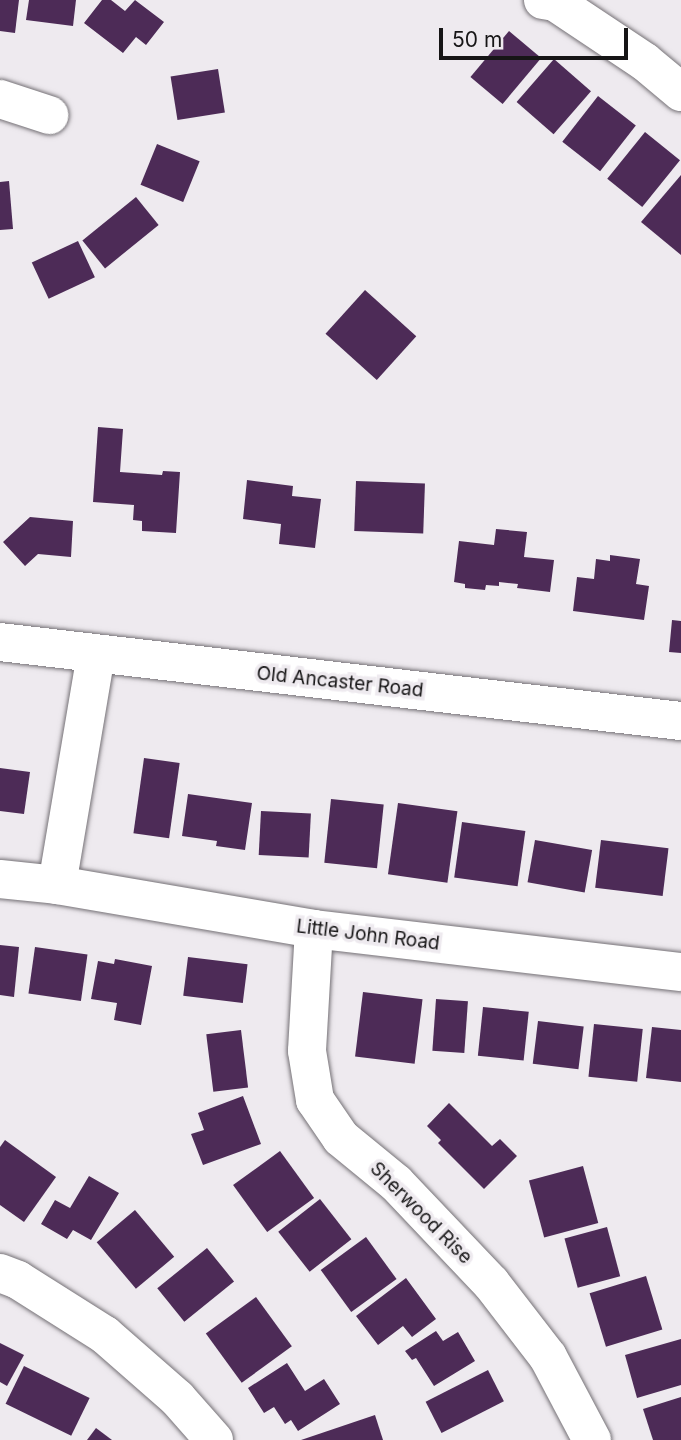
<!DOCTYPE html>
<html>
<head>
<meta charset="utf-8">
<style>
	body { margin:0 }
	#map { position:relative; width:681px; height:1440px; overflow:hidden; background:#eeeaef; font-family:Inter,sans-serif }
	div>[style] { position:absolute }
	[style*='--x'] { left:calc(var(--x)*1px); top:calc(var(--y)*1px); width:calc(var(--w)*1px); rotate:calc(var(--a)*1deg) }
	.building>* { inset:0; background:#4d2b57; transform-origin:0 0 }
	.roads { filter:drop-shadow(0 0 2px #757176) drop-shadow(0 0 2px #757176) }
	.minor>* { height:38px; margin:-19px; padding:0 19px; transform-origin:19px; border-radius:19px; background:#fff }
	span { translate:-50% -50%; white-space:nowrap; text-align:center; line-height:1.15; -webkit-text-stroke:7px #eeeaef; paint-order:stroke }
	.street-label { font-size:19px; color:#161516 }
	.scale { position:absolute; left:439px; top:28px; width:189px; height:32px; box-sizing:border-box; border:4px solid #161516; border-top:0; padding-left:9px; font-size:21px; line-height:24px; white-space:nowrap; color:#161516; -webkit-text-stroke:5px #eeeaef; paint-order:stroke }
</style>
</head>
<body>
<div id="map">
	<div class="building">
		<div style="clip-path:polygon(0 0,19px 0,15px 33px,0 31px)"></div>
		<div style="clip-path:polygon(29px 0,76px 0,73px 26px,26px 20px)"></div>
		<div style="clip-path:polygon(102px 0,111px 0,125px 11px,135px 0,164px 22px,146px 45px,136px 37px,123px 53px,84px 23px)"></div>
		<div style="left:509px;top:31px;width:42px;height:60px;rotate:40deg"></div>
		<div style="left:554px;top:59px;width:49px;height:57px;rotate:41deg"></div>
		<div style="left:218px;top:69px;width:44px;height:48px;rotate:81deg"></div>
		<div style="left:598px;top:96px;width:48px;height:58px;rotate:38deg"></div>
		<div style="left:645px;top:132px;width:45px;height:60px;rotate:39deg"></div>
		<div style="left:157px;top:144px;width:46px;height:44px;rotate:22deg"></div>
		<div style="clip-path:polygon(681px 175px,681px 255px,641px 222px)"></div>
		<div style="clip-path:polygon(9px 181px,13px 229px,0 230px,0 182px)"></div>
		<div style="left:136px;top:197px;width:36px;height:69px;rotate:51deg"></div>
		<div style="left:78px;top:241px;width:40px;height:51px;rotate:65deg"></div>
		<div style="left:365px;top:290px;width:69px;height:59px;rotate:42deg"></div>
		<div style="clip-path:polygon(98px 427px,123px 429px,120px 472px,162px 475px,163px 471px,180px 472px,176px 533px,142px 531px,142px 521px,133px 520px,134px 505px,93px 502px)"></div>
		<div style="clip-path:polygon(247px 480px,293px 486px,292px 496px,321px 499px,315px 548px,279px 544px,281px 524px,243px 519px)"></div>
		<div style="left:356px;top:481px;width:69px;height:50px;rotate:2deg"></div>
		<div style="clip-path:polygon(30px 517px,73px 521px,71px 557px,38px 554px,25px 566px,3px 542px)"></div>
		<div style="clip-path:polygon(496px 529px,527px 532px,524px 557px,554px 560px,550px 592px,517px 588px,518px 584px,499px 582px,499px 586px,486px 585px,485px 590px,465px 588px,465px 584px,454px 582px,459px 541px,494px 545px)"></div>
		<div style="clip-path:polygon(610px 555px,640px 559px,636px 584px,649px 586px,644px 620px,573px 611px,577px 577px,594px 579px,596px 559px,610px 561px)"></div>
		<div style="clip-path:polygon(672px 620px,681px 621px,681px 653px,669px 652px)"></div>
		<div style="left:144px;top:758px;width:36px;height:76px;rotate:8deg"></div>
		<div style="clip-path:polygon(0 768px,30px 772px,24px 814px,0 811px)"></div>
		<div style="clip-path:polygon(188px 794px,252px 803px,245px 850px,216px 846px,217px 841px,182px 836px)"></div>
		<div style="left:331px;top:799px;width:53px;height:64px;rotate:6deg"></div>
		<div style="left:398px;top:803px;width:60px;height:72px;rotate:8deg"></div>
		<div style="left:261px;top:811px;width:50px;height:44px;rotate:3deg"></div>
		<div style="left:462px;top:822px;width:64px;height:56px;rotate:8deg"></div>
		<div style="left:535px;top:840px;width:58px;height:43px;rotate:10deg"></div>
		<div style="left:601px;top:840px;width:68px;height:48px;rotate:7deg"></div>
		<div style="clip-path:polygon(0 945px,19px 947px,14px 997px,0 995px)"></div>
		<div style="left:35px;top:947px;width:53px;height:47px;rotate:8deg"></div>
		<div style="left:188px;top:957px;width:60px;height:39px;rotate:7deg"></div>
		<div style="clip-path:polygon(115px 959px,152px 966px,141px 1025px,114px 1020px,117px 1003px,91px 999px,98px 961px,114px 964px)"></div>
		<div style="left:363px;top:992px;width:60px;height:65px;rotate:7deg"></div>
		<div style="left:436px;top:999px;width:32px;height:52px;rotate:4deg"></div>
		<div style="left:483px;top:1007px;width:46px;height:49px;rotate:6deg"></div>
		<div style="left:538px;top:1021px;width:46px;height:43px;rotate:7deg"></div>
		<div style="left:594px;top:1024px;width:49px;height:53px;rotate:6deg"></div>
		<div style="clip-path:polygon(652px 1027px,681px 1030px,681px 1082px,646px 1078px)"></div>
		<div style="left:241px;top:1030px;width:58px;height:35px;rotate:83deg"></div>
		<div style="clip-path:polygon(243px 1096px,261px 1144px,203px 1165px,191px 1134px,204px 1130px,198px 1113px)"></div>
		<div style="clip-path:polygon(449px 1103px,492px 1146px,500px 1139px,517px 1156px,484px 1189px,438px 1143px,441px 1140px,427px 1126px)"></div>
		<div style="clip-path:polygon(5px 1140px,56px 1177px,24px 1222px,0 1205px,0 1147px)"></div>
		<div style="left:280px;top:1151px;width:58px;height:58px;rotate:54deg"></div>
		<div style="left:583px;top:1166px;width:59px;height:56px;rotate:75deg"></div>
		<div style="clip-path:polygon(89px 1176px,119px 1193px,91px 1240px,73px 1230px,67px 1239px,41px 1224px,55px 1200px,70px 1208px)"></div>
		<div style="left:320px;top:1199px;width:51px;height:53px;rotate:52deg"></div>
		<div style="left:135px;top:1210px;width:61px;height:50px;rotate:50deg"></div>
		<div style="left:607px;top:1227px;width:51px;height:44px;rotate:75deg"></div>
		<div style="left:366px;top:1237px;width:52px;height:56px;rotate:54deg"></div>
		<div style="left:207px;top:1248px;width:43px;height:64px;rotate:51deg"></div>
		<div style="left:646px;top:1276px;width:56px;height:59px;rotate:73deg"></div>
		<div style="clip-path:polygon(406px 1278px,436px 1319px,412px 1337px,403px 1326px,378px 1345px,356px 1316px)"></div>
		<div style="left:256px;top:1297px;width:61px;height:62px;rotate:54deg"></div>
		<div style="clip-path:polygon(436px 1331px,443px 1341px,458px 1332px,475px 1361px,434px 1386px,416px 1358px,412px 1360px,405px 1351px)"></div>
		<div style="clip-path:polygon(681px 1339px,681px 1385px,637px 1398px,625px 1355px)"></div>
		<div style="clip-path:polygon(0 1343px,24px 1355px,7px 1386px,0 1382px)"></div>
		<div style="clip-path:polygon(287px 1363px,305px 1391px,324px 1379px,340px 1404px,298px 1431px,291px 1420px,285px 1424px,274px 1407px,264px 1413px,248px 1388px)"></div>
		<div style="left:24px;top:1366px;width:73px;height:42px;rotate:26deg"></div>
		<div style="left:488px;top:1370px;width:35px;height:70px;rotate:63deg"></div>
		<div style="clip-path:polygon(681px 1397px,681px 1440px,653px 1440px,643px 1409px)"></div>
		<div style="clip-path:polygon(375px 1415px,383px 1440px,301px 1440px)"></div>
		<div style="clip-path:polygon(96px 1428px,112px 1440px,87px 1440px)"></div>
	</div>
	<div class="roads">
		<div class="minor">
			<div style="--x:543;--y:0;--w:12;--a:9"></div>
			<div style="--x:555;--y:2;--w:108;--a:33.7"></div>
			<div style="--x:645;--y:62;--w:47;--a:39.8"></div>
			<div style="--x:0;--y:99;--w:52;--a:18.1"></div>
			<div style="--x:0;--y:642;--w:686;--a:6.62"></div>
			<div style="--x:0;--y:879;--w:57;--a:6"></div>
			<div style="--x:57;--y:885;--w:261;--a:9.7"></div>
			<div style="--x:314;--y:929;--w:370;--a:6.7"></div>
			<div style="--x:57;--y:885;--w:233;--a:-80.4"></div>
			<div style="--x:314;--y:929;--w:122;--a:93.3"></div>
			<div style="--x:307;--y:1051;--w:50;--a:80.7"></div>
			<div style="--x:315;--y:1100;--w:46;--a:55.6"></div>
			<div style="--x:341;--y:1138;--w:71;--a:39.3"></div>
			<div style="--x:396;--y:1183;--w:138;--a:46.5"></div>
			<div style="--x:491;--y:1283;--w:93;--a:52.4"></div>
			<div style="--x:548;--y:1357;--w:94;--a:62.1"></div>
			<div style="--x:0;--y:1273;--w:19;--a:21"></div>
			<div style="--x:18;--y:1280;--w:103;--a:32.3"></div>
			<div style="--x:105;--y:1335;--w:96;--a:41.2"></div>
			<div style="--x:177;--y:1398;--w:56;--a:48.6"></div>
		</div>
	</div>
	<div class="street-label">
		<span style="left:340px;top:682px;rotate:6deg">Old Ancaster Road</span>
		<span style="left:368px;top:935px;rotate:7deg">Little John Road</span>
		<span style="left:421px;top:1213px;rotate:45deg">Sherwood Rise</span>
	</div>
	<div class="scale">50 m</div>
</div>
</body>
</html>
